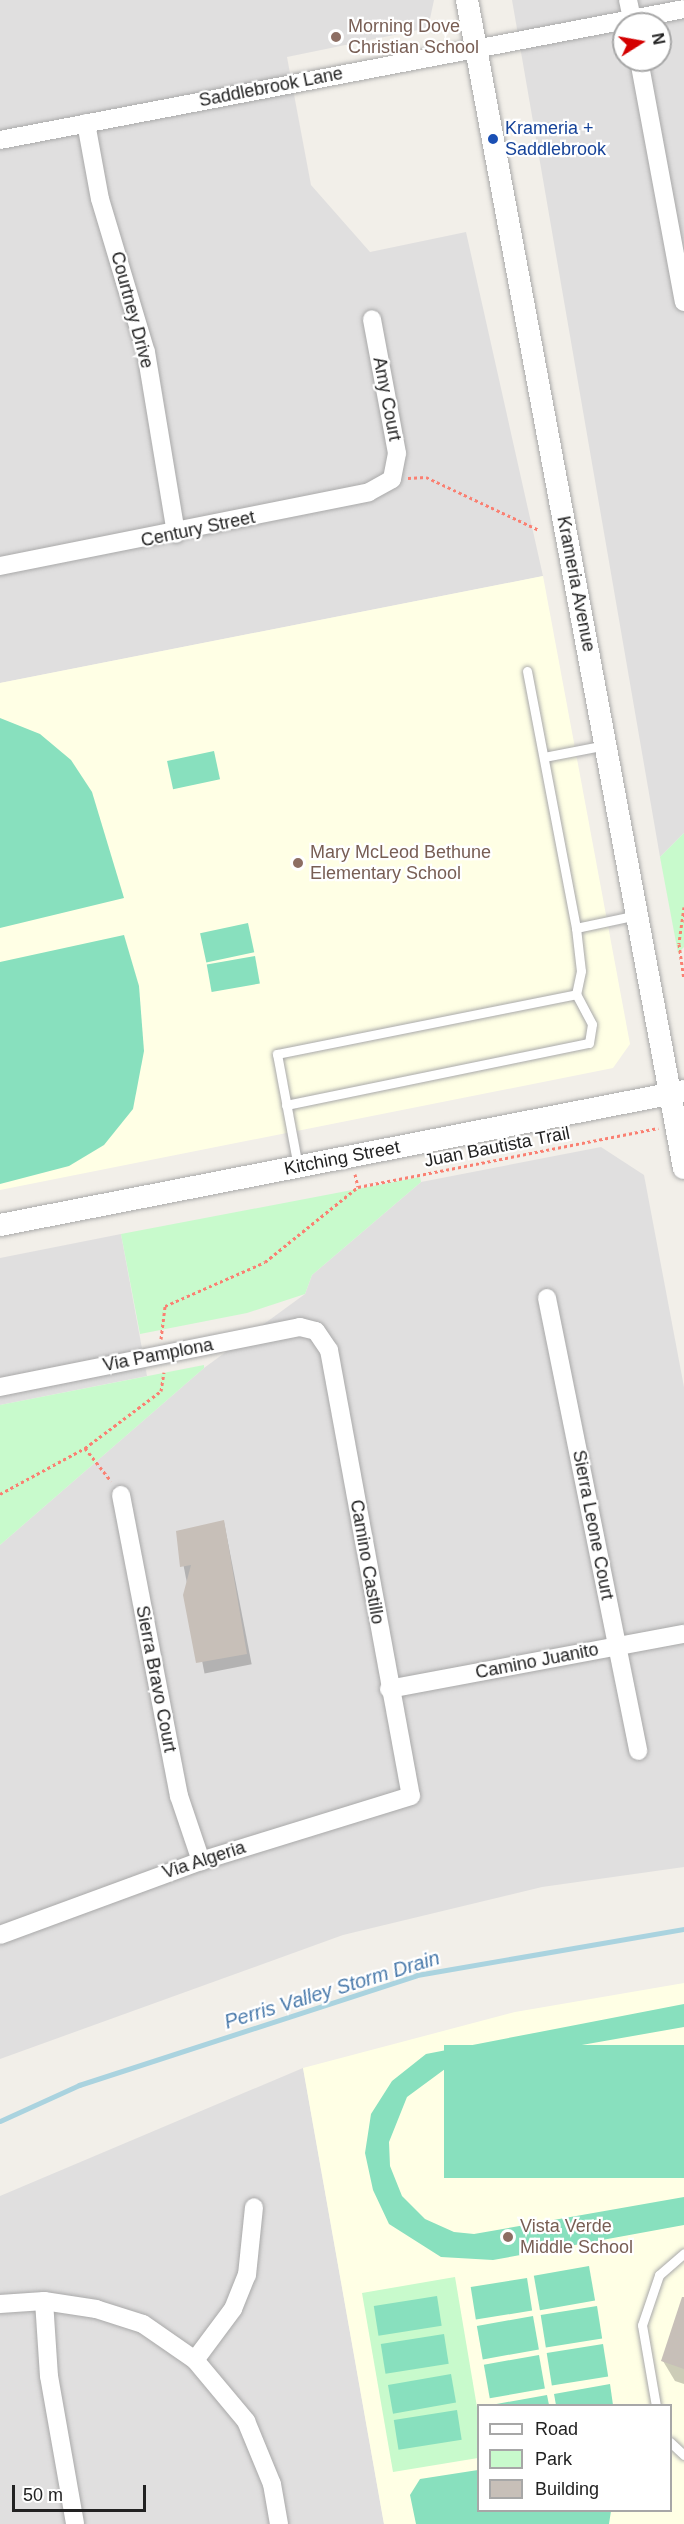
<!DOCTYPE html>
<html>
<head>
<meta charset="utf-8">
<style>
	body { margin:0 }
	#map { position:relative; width:684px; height:2524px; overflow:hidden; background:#f2efe9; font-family:Helvetica,sans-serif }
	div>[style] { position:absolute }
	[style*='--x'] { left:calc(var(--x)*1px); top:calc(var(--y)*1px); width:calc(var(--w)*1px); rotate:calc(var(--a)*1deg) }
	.residential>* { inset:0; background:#e0dfdf }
	.education>* { inset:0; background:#ffffe5 }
	.park>* { inset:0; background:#c8facc }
	.pitch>* { inset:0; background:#88e0be; transform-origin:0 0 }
	.shadow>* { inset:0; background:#0003; transform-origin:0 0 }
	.stream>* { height:5px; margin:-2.5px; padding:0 2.5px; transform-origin:2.5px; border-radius:2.5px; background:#aad3df }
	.building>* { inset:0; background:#c7bfb8 }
	.path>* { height:3px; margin-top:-1.5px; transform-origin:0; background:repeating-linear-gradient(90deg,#fa8072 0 3px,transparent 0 6px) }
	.roads { filter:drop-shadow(0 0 2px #a9a9a9) drop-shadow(0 0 2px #a9a9a9) }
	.service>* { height:9px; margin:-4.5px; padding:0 4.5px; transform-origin:4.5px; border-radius:4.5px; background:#fff }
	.minor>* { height:18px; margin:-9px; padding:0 9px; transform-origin:9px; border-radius:9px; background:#fff }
	.tertiary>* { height:22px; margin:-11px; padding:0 11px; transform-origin:11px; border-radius:11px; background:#fff }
	.dots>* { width:16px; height:16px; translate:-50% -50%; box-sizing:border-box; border:3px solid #fff; border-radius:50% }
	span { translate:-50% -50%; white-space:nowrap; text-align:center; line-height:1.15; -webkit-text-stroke:4.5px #fff; paint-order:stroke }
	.education-label { font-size:18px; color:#785e54 }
	.left { translate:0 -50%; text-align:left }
	.street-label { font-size:18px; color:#222 }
	.transit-label { font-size:18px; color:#164399 }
	.water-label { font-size:20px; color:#4a7aab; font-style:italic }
	.legend { position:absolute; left:477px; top:2404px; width:195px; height:108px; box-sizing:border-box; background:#fff; border:2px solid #a7a7a7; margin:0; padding:8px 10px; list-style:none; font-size:18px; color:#222 }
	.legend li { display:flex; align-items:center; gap:12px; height:30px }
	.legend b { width:30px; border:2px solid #a7a7a7 }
	.north { position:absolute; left:612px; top:12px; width:60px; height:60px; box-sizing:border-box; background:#fff; border:2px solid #a7a7a7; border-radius:50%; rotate:79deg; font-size:16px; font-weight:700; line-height:24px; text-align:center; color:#222 }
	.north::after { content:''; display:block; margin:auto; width:21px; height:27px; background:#d40000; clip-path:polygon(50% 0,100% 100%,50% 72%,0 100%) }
	.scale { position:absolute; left:12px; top:2485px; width:134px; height:27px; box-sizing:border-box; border:3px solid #222; border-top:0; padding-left:8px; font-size:18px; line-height:21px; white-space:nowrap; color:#222; -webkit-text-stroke:4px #fff; paint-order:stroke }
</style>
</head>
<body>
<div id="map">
	<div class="residential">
		<div style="clip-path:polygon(0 0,434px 0,428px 28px,287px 57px,311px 185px,370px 252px,466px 232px,543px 576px,0 683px)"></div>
		<div style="clip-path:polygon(evenodd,512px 0,684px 0,684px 833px,660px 857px,512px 0,624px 24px,660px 24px,660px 60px,624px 60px,624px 24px)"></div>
		<div style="clip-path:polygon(601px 1147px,644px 1175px,684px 1387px,684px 1867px,542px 1887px,343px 1935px,0 2059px,0 1545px,204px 1368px,305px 1294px,312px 1275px,421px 1182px)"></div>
		<div style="clip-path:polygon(121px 1234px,147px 1376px,0 1405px,0 1258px)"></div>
		<div style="clip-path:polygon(303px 2068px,384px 2524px,0 2524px,0 2196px)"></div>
	</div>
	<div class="education">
		<div style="clip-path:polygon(543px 576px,630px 1044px,613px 1068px,0 1190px,0 683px)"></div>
		<div style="clip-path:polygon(evenodd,684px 1983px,684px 2524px,384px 2524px,303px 2068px,515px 2012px,684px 1983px,478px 2406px,670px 2406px,670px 2510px,478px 2510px,478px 2406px)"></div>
	</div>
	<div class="park">
		<div style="clip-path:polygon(684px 833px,684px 947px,678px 953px,660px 857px)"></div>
		<div style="clip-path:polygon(420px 1177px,421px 1182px,312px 1275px,305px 1294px,247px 1313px,140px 1334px,121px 1234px)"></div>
		<div style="clip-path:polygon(204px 1365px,204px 1368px,0 1545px,0 1405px)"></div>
		<div style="clip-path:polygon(455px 2277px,478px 2413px,478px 2458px,393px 2472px,362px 2293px)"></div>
	</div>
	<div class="pitch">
		<div style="clip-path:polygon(0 718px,40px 734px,71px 760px,92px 792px,124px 898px,0 928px)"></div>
		<div style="left:214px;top:751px;width:29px;height:48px;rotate:78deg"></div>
		<div style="left:248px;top:923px;width:30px;height:49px;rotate:78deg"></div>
		<div style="clip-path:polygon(124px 935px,139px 986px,144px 1051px,133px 1109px,104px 1145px,69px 1166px,0 1184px,0 962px)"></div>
		<div style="left:255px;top:956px;width:28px;height:49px;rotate:80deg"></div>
		<div style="clip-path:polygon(684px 2004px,684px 2027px,445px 2069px,407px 2097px,389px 2142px,390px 2166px,402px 2196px,425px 2219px,454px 2232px,474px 2234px,684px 2197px,684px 2225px,493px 2260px,441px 2257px,389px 2224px,373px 2190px,365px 2153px,371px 2114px,392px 2081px,426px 2054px)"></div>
		<div style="left:684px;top:2045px;width:133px;height:240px;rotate:90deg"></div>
		<div style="left:589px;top:2266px;width:35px;height:56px;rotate:80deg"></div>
		<div style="left:527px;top:2278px;width:33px;height:57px;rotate:81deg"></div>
		<div style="left:437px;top:2296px;width:30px;height:64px;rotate:81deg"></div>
		<div style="left:597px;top:2306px;width:33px;height:57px;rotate:81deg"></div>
		<div style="left:533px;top:2316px;width:34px;height:57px;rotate:80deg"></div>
		<div style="left:444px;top:2334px;width:30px;height:64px;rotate:81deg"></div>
		<div style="left:603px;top:2344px;width:33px;height:57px;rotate:81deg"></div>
		<div style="left:539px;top:2355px;width:34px;height:56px;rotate:80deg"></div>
		<div style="left:451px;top:2374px;width:29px;height:64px;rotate:80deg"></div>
		<div style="clip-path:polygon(610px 2384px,613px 2405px,556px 2405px,554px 2394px)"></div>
		<div style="clip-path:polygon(547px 2395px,549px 2405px,491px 2405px)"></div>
		<div style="left:457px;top:2410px;width:30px;height:64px;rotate:81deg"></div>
		<div style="clip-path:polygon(478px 2470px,478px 2510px,611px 2511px,609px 2524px,416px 2524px,410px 2495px,420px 2479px)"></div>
	</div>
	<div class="shadow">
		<div style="left:224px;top:1522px;width:145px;height:48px;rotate:79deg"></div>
		<div style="clip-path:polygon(684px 2297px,684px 2384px,675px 2381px,663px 2361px)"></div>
	</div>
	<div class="stream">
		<div style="--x:0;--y:2121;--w:87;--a:-24.5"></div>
		<div style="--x:79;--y:2085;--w:355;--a:-18"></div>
		<div style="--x:417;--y:1975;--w:271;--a:-9.8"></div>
	</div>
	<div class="building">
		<div style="clip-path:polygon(224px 1520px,247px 1654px,196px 1663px,183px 1595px,191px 1565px,180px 1567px,176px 1531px)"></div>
		<div style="clip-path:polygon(682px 2297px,684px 2297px,684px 2369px,661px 2361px)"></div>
	</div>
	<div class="path">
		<div style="--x:408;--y:478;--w:18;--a:-3"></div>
		<div style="--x:426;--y:477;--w:125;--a:25.1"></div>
		<div style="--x:684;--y:907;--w:37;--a:98"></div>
		<div style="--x:679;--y:944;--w:34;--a:82"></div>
		<div style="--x:355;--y:1174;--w:13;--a:77"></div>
		<div style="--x:161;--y:1339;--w:33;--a:-83"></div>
		<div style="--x:165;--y:1306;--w:109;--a:-23.7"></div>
		<div style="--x:265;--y:1262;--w:119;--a:-38.9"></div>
		<div style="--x:358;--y:1187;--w:306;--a:-11.1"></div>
		<div style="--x:85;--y:1448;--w:42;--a:51.8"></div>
		<div style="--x:0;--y:1494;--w:97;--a:-28.4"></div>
		<div style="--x:85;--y:1448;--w:95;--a:-36.9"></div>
		<div style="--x:161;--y:1391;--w:19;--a:-81"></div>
	</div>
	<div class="roads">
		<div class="service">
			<div style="--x:527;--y:671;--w:262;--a:79.2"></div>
			<div style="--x:576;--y:928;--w:43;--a:83.4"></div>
			<div style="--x:581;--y:971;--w:24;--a:102"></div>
			<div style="--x:544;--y:757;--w:63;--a:-11"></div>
			<div style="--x:576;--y:928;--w:62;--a:-12"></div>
			<div style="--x:286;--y:1105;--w:309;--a:-11.6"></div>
			<div style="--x:589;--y:1043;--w:19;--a:-81"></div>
			<div style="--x:592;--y:1024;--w:34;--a:-118"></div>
			<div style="--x:298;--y:1167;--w:115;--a:-100.5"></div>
			<div style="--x:277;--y:1054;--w:305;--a:-11.3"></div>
			<div style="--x:656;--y:2406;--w:82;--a:-99.8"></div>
			<div style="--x:642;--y:2325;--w:53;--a:-71.2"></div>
			<div style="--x:659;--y:2275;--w:33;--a:-41"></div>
			<div style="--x:670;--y:2442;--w:19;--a:43"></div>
		</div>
		<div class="minor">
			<div style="--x:628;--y:0;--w:25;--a:78"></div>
			<div style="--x:639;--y:60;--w:246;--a:79.5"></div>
			<div style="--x:86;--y:123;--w:77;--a:79.6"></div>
			<div style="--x:100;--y:199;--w:160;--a:73.3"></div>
			<div style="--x:146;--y:352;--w:184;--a:80.6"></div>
			<div style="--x:0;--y:140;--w:696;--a:-10.84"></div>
			<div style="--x:0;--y:566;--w:376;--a:-11.3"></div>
			<div style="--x:369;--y:492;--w:26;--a:-29"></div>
			<div style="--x:392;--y:479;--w:26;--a:-79"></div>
			<div style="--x:397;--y:453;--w:136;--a:-100.6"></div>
			<div style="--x:547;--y:1298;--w:462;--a:78.6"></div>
			<div style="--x:0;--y:1387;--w:306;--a:-11.3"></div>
			<div style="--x:300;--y:1327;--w:16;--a:14"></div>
			<div style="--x:316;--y:1331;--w:23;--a:56"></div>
			<div style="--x:329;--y:1350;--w:453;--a:79.6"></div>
			<div style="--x:411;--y:1796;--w:220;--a:162.8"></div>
			<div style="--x:201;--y:1861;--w:214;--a:159.8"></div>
			<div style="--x:121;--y:1495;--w:307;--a:79.1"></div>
			<div style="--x:179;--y:1796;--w:69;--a:71.3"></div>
			<div style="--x:389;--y:1689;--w:300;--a:-10.6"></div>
			<div style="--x:44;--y:2301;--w:75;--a:86.2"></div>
			<div style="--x:49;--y:2376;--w:150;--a:80"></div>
			<div style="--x:0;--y:2304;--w:44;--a:-3.9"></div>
			<div style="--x:44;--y:2301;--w:53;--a:8.7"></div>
			<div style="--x:96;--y:2309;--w:49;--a:17.7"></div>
			<div style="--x:143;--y:2324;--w:63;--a:34.7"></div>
			<div style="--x:195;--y:2360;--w:80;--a:50.1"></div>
			<div style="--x:246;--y:2421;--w:68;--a:67.6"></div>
			<div style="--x:272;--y:2484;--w:41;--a:80.1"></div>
			<div style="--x:195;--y:2360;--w:64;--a:-53.3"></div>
			<div style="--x:233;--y:2309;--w:37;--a:-68"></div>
			<div style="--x:247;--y:2275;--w:68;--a:-84.1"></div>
		</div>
		<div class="tertiary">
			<div style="--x:467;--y:0;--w:1188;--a:79.48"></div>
			<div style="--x:0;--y:1225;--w:697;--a:-11.08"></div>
		</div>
	</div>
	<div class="dots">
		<div style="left:336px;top:37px;background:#8d6e63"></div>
		<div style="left:493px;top:139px;background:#1a4fb4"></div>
		<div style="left:298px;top:863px;background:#8d6e63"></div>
		<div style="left:508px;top:2237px;background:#8d6e63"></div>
	</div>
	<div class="education-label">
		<span class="left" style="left:348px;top:37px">Morning Dove<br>Christian School</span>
		<span class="left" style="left:310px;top:863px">Mary McLeod Bethune<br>Elementary School</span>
		<span class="left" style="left:520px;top:2237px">Vista Verde<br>Middle School</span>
	</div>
	<div class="street-label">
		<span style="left:271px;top:87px;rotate:-11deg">Saddlebrook Lane</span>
		<span style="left:132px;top:310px;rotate:75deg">Courtney Drive</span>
		<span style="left:387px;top:399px;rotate:79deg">Amy Court</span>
		<span style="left:198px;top:529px;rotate:-12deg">Century Street</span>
		<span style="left:576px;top:584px;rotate:79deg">Krameria Avenue</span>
		<span style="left:497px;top:1147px;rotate:-11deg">Juan Bautista Trail</span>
		<span style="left:342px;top:1158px;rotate:-11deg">Kitching Street</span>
		<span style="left:158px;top:1355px;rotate:-11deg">Via Pamplona</span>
		<span style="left:593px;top:1525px;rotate:79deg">Sierra Leone Court</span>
		<span style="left:367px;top:1562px;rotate:80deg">Camino Castillo</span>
		<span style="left:537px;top:1661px;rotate:-11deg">Camino Juanito</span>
		<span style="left:156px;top:1679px;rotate:79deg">Sierra Bravo Court</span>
		<span style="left:204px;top:1860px;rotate:-18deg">Via Algeria</span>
	</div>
	<div class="transit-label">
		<span class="left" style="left:505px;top:139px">Krameria +<br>Saddlebrook</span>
	</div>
	<div class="water-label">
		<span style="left:332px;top:1990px;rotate:-17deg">Perris Valley Storm Drain</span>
	</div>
	<ul class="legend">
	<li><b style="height:8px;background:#fff"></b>Road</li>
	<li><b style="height:16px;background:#c8facc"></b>Park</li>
	<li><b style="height:16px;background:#c7bfb8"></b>Building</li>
	</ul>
	<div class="north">N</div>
	<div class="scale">50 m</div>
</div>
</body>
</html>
